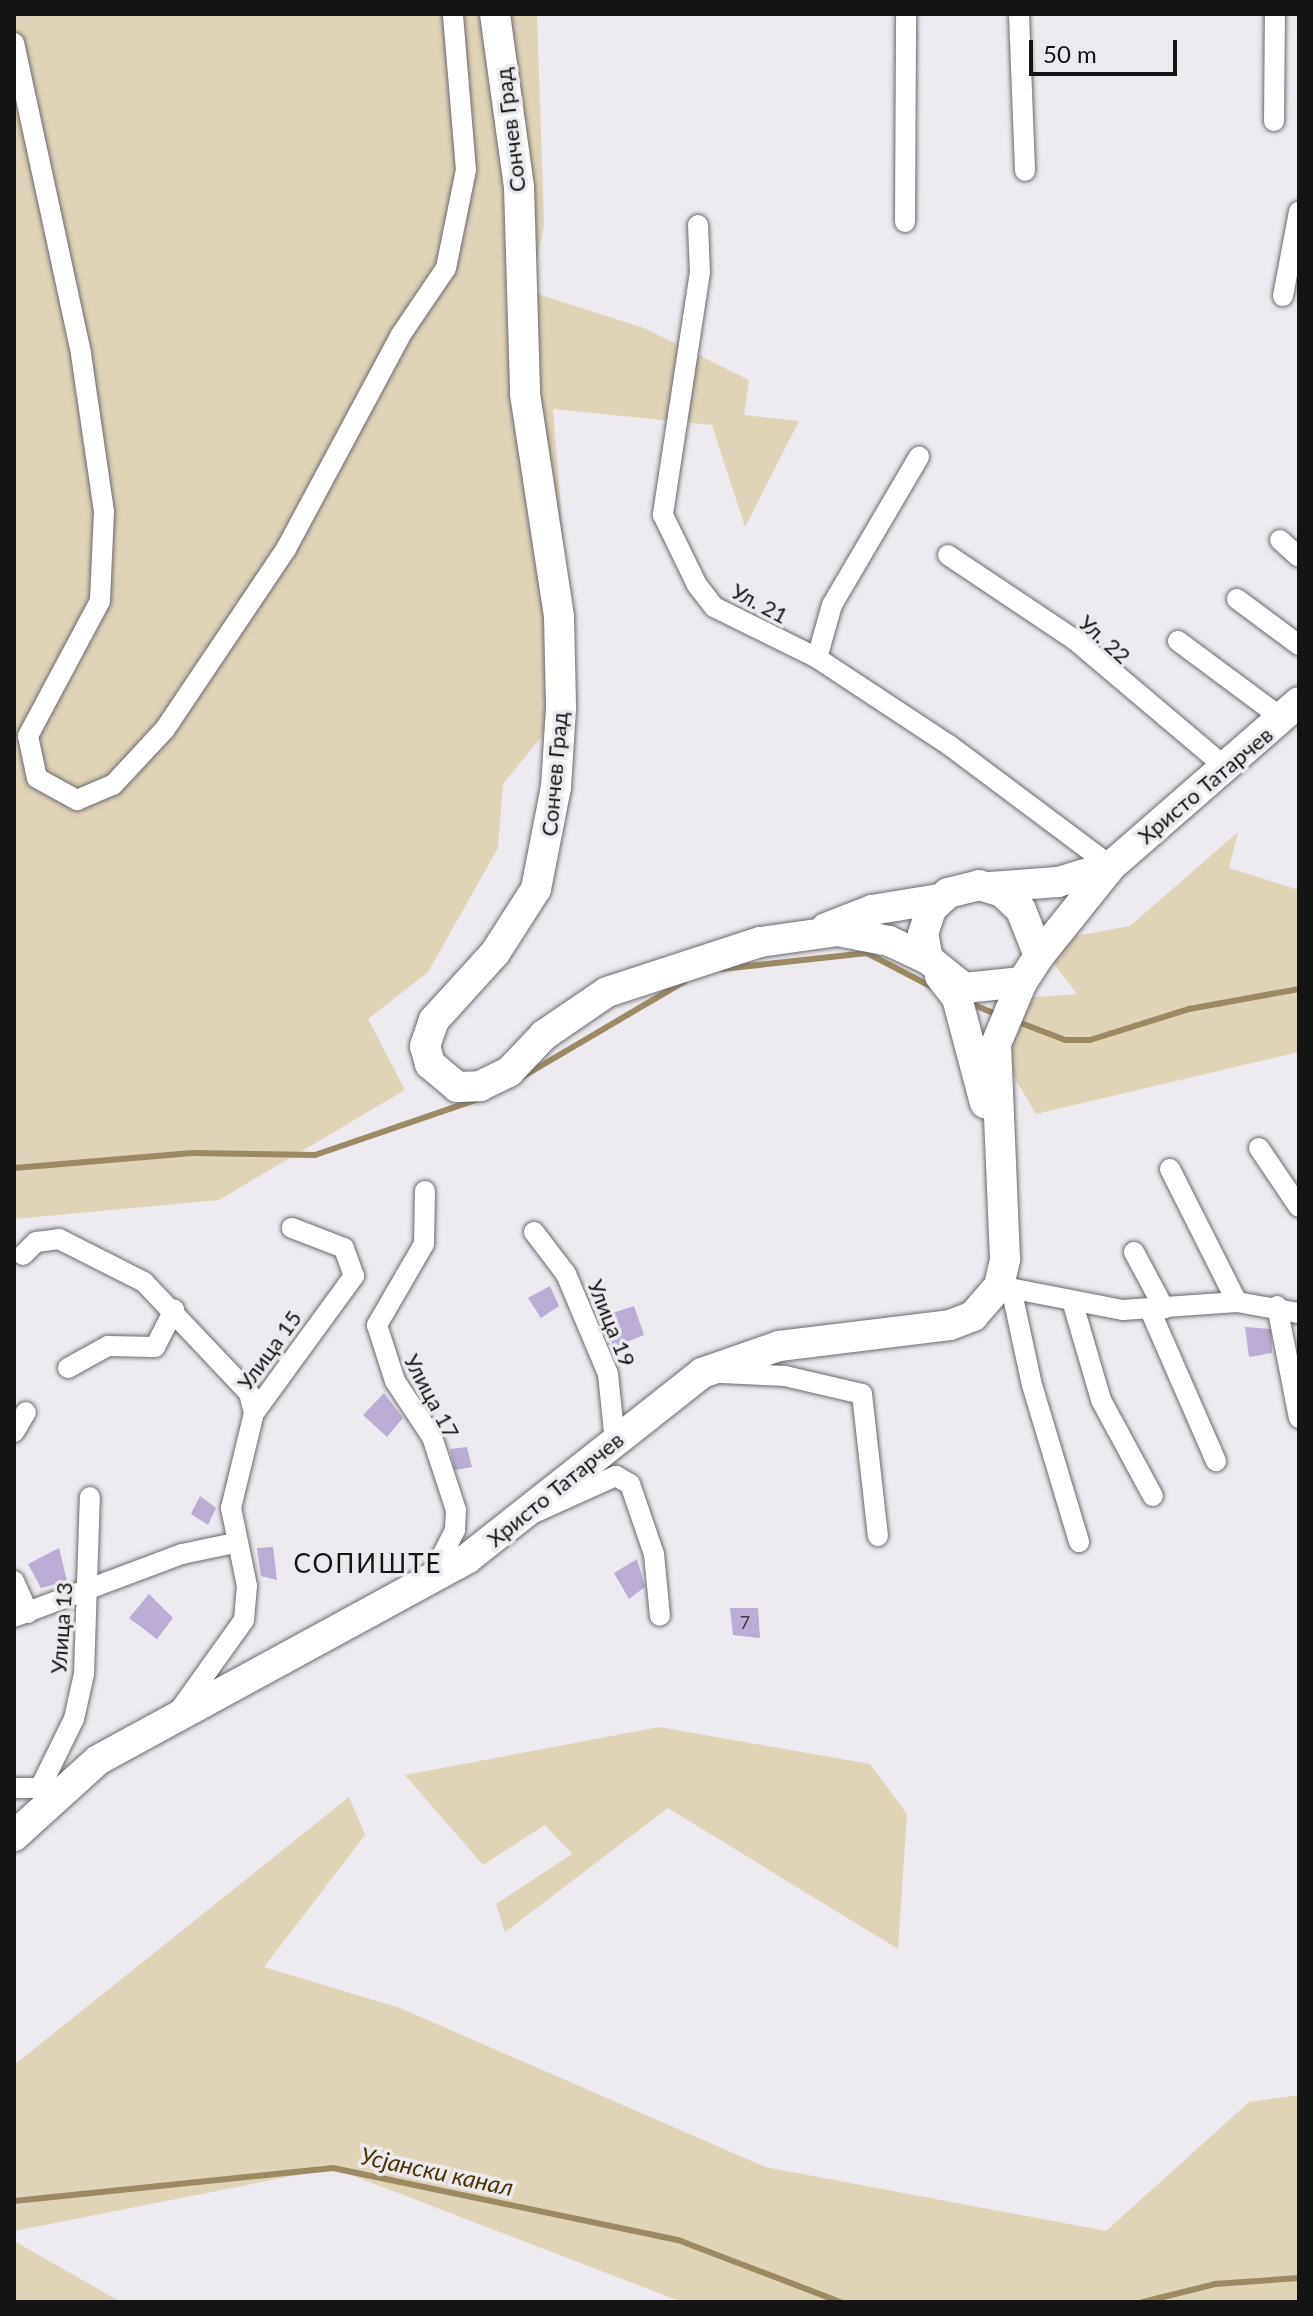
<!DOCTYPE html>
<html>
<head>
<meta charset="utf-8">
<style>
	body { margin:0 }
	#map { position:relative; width:1313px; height:2316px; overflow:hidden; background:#eceaef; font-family:Lato,sans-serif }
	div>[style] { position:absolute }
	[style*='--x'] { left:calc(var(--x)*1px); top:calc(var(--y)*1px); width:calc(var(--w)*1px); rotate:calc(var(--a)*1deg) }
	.green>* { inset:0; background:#dfd3b8 }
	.stream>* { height:6px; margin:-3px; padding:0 3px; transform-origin:3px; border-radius:3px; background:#9c8a64 }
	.building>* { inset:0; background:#bbacd4 }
	.roads { filter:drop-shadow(0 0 2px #6a696d) drop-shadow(0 0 2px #6a696d) }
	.street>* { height:20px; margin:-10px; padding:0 10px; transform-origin:10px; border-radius:10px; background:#fff }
	.secondary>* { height:30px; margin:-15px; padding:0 15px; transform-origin:15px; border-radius:15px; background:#fff }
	span { translate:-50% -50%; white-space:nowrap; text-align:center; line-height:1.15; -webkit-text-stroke:7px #eceaef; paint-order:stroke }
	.number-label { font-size:18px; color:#3e3a45 }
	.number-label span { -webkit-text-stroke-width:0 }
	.street-label { font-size:22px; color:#141415 }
	.water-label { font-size:24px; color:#4a3601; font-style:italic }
	.quarter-label { font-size:26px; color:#141415; letter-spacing:2px }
	.frame { position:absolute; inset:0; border:16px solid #141415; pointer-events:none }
	.scale { position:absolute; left:1029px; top:40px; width:148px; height:36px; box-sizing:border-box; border:4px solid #141415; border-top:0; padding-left:10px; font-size:24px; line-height:28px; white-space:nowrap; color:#141415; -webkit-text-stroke:6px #eceaef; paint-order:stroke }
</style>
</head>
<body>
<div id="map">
	<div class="green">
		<div style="clip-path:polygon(14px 14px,537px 14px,544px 225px,531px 292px,644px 328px,749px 380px,744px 415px,799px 421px,745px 527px,712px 425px,553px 409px,569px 611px,561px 713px,503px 784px,498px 848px,428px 972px,368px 1019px,405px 1090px,219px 1200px,14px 1219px)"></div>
		<div style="clip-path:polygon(1238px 832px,1229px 868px,1299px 890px,1299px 1052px,1036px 1114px,1001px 1055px,1023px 998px,1077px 994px,1038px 943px,1130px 926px)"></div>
		<div style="clip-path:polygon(659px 1727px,870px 1764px,907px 1814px,898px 1949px,668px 1808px,505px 1932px,496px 1904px,572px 1854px,545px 1825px,483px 1865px,405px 1775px)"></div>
		<div style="clip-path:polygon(349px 1797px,365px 1835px,264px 1967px,400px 2008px,765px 2167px,1106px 2231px,1249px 2102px,1299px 2095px,1299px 2302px,682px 2302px,333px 2168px,14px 2231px,14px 2065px)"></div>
		<div style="clip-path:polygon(14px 2241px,121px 2302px,14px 2302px)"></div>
	</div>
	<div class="stream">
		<div style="--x:722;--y:969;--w:146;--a:-6.3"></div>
		<div style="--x:867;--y:953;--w:78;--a:27.6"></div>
		<div style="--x:969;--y:1003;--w:32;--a:22"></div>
		<div style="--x:1013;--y:1020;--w:56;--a:21"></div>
		<div style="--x:1065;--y:1040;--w:25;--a:0"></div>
		<div style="--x:1090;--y:1040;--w:104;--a:-17.4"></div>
		<div style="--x:1189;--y:1009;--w:112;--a:-10.3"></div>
		<div style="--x:522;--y:1077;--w:189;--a:-30.5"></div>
		<div style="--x:14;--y:1168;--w:179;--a:-4.8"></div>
		<div style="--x:192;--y:1153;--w:123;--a:0.9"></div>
		<div style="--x:315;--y:1155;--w:170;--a:-18.9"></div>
		<div style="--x:14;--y:2201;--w:321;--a:-5.9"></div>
		<div style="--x:333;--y:2168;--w:352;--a:11.8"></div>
		<div style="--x:678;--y:2240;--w:173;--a:20.9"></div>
		<div style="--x:1143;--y:2302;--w:74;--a:-14"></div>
		<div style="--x:1215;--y:2284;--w:84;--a:-4.1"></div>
	</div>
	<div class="building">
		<div style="clip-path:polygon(550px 1286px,559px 1306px,541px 1318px,528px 1298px)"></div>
		<div style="clip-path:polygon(634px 1306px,644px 1335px,614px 1347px,600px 1317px)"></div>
		<div style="clip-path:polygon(1245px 1327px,1271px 1329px,1272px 1353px,1249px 1357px)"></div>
		<div style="clip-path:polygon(384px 1393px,403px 1418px,387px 1437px,363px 1415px)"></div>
		<div style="clip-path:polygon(467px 1447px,472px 1467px,455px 1470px,450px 1449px)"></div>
		<div style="clip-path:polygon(200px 1496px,216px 1508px,208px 1525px,191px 1514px)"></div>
		<div style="clip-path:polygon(273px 1547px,277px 1580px,261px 1576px,257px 1548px)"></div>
		<div style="clip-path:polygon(59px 1548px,67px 1581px,41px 1588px,28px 1564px)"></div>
		<div style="clip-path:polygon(637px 1559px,645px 1587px,629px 1599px,614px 1573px)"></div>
		<div style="clip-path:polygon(149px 1594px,173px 1618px,157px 1639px,129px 1618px)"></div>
		<div style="clip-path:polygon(730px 1608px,758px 1608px,760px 1638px,733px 1635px)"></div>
	</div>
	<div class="roads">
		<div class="street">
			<div style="--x:1019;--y:14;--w:157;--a:87.8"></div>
			<div style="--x:14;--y:43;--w:318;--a:77.8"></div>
			<div style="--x:81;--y:354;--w:160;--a:81.7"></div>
			<div style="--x:104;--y:512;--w:89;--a:92.6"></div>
			<div style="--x:100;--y:601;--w:153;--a:118.1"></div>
			<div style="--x:28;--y:736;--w:43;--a:77.9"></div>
			<div style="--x:37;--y:778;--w:46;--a:28.8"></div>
			<div style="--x:77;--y:800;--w:39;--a:-23"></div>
			<div style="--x:113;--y:785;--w:76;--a:-47.1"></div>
			<div style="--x:165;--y:729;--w:217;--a:-56.1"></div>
			<div style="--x:286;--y:549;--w:242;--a:-61.8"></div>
			<div style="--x:400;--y:336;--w:82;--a:-55.9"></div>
			<div style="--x:446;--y:268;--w:100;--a:-78.5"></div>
			<div style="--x:466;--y:170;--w:157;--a:-94.8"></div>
			<div style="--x:1274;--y:121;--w:107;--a:-89.5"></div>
			<div style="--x:905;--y:222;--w:208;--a:-89.7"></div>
			<div style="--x:698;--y:225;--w:47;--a:87.6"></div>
			<div style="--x:700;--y:272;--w:246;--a:98.7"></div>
			<div style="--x:663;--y:515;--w:78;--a:64.1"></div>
			<div style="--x:697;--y:585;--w:28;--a:52"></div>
			<div style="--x:714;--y:607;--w:115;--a:26.3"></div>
			<div style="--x:817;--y:658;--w:158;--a:33.4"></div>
			<div style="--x:949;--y:745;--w:202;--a:36.8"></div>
			<div style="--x:1283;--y:296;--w:86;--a:-79.3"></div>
			<div style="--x:1280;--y:540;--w:25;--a:42"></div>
			<div style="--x:948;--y:555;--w:153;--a:33.8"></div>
			<div style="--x:1075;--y:640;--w:195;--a:40.2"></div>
			<div style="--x:1237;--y:599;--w:77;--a:36.6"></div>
			<div style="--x:1178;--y:641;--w:131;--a:36.6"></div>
			<div style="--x:817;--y:658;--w:55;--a:-74.2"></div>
			<div style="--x:832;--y:605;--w:172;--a:-59.6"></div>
			<div style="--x:1259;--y:1148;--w:71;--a:55.9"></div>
			<div style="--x:1170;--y:1169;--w:149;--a:63.3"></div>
			<div style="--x:425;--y:1191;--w:53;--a:91.1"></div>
			<div style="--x:424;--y:1244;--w:94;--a:120.1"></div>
			<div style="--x:377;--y:1325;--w:59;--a:72.2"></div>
			<div style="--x:395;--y:1381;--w:67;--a:56.5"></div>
			<div style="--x:432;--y:1437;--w:77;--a:71.8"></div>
			<div style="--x:456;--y:1510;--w:20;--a:93"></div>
			<div style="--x:455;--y:1530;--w:54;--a:116.6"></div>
			<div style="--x:534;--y:1232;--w:53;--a:52.7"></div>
			<div style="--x:566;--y:1274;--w:108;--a:67.2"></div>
			<div style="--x:608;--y:1374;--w:68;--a:84.1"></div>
			<div style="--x:1134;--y:1252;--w:64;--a:61.8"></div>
			<div style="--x:23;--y:1255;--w:18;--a:-45"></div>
			<div style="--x:36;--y:1242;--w:23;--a:-7"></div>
			<div style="--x:59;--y:1239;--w:95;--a:26.8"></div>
			<div style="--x:144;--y:1282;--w:153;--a:46.6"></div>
			<div style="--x:249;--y:1393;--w:21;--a:76"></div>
			<div style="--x:999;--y:1286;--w:126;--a:11"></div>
			<div style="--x:1123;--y:1310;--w:114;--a:-4"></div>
			<div style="--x:1237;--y:1302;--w:63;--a:10.1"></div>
			<div style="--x:1011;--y:1288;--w:99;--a:77.8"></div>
			<div style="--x:1032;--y:1385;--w:164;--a:73.3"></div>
			<div style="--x:1073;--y:1304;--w:100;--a:73.7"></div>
			<div style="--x:1101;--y:1400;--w:109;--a:61.6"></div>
			<div style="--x:1277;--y:1306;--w:114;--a:78.9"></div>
			<div style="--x:1150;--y:1310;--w:165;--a:66.4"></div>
			<div style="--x:68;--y:1368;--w:46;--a:-28.8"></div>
			<div style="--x:108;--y:1346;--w:47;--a:1.2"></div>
			<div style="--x:155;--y:1347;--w:42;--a:-62.8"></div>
			<div style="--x:722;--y:1373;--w:63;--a:2.7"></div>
			<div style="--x:785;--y:1376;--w:79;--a:13.2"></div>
			<div style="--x:862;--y:1394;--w:143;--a:83.6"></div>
			<div style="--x:14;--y:1432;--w:23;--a:-59"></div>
			<div style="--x:534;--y:1513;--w:90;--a:-24.3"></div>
			<div style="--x:616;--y:1476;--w:16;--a:30"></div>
			<div style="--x:630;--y:1484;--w:74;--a:71.1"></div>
			<div style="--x:654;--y:1554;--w:62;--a:84.5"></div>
			<div style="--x:14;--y:1581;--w:35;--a:66"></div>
			<div style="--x:14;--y:1617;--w:179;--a:-20.6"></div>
			<div style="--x:182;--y:1554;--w:54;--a:-11.7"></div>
			<div style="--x:176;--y:1715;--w:117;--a:-54.4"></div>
			<div style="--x:244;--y:1620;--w:34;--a:-85"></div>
			<div style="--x:247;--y:1586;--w:80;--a:-101.6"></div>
			<div style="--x:231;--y:1508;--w:98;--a:-76.4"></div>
			<div style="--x:254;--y:1413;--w:170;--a:-53.9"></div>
			<div style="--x:354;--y:1276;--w:30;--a:-110"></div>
			<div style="--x:344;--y:1248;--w:56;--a:-159"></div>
			<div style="--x:14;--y:1788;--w:26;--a:0"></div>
			<div style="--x:48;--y:1800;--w:14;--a:-124"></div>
			<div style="--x:40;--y:1788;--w:77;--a:-63.8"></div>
			<div style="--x:74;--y:1719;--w:46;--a:-77.5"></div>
			<div style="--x:84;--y:1674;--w:177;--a:-88.1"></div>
		</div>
		<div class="secondary">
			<div style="--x:495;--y:14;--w:175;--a:82.1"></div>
			<div style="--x:519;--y:187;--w:207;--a:88.3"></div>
			<div style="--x:525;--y:394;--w:226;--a:81.3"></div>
			<div style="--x:559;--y:617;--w:91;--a:88.7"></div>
			<div style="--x:561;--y:708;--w:79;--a:93.6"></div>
			<div style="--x:556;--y:787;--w:104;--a:101.1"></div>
			<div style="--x:536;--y:889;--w:76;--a:122.6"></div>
			<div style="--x:495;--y:953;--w:91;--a:132.3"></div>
			<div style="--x:434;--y:1020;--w:28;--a:109"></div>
			<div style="--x:425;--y:1046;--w:19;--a:74"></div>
			<div style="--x:430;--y:1064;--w:35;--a:40"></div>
			<div style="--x:457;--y:1087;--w:23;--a:-2"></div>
			<div style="--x:480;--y:1086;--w:32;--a:-26"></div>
			<div style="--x:509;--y:1072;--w:51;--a:-46.6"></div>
			<div style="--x:544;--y:1035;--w:76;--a:-34.3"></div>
			<div style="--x:607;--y:992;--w:161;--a:-18.1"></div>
			<div style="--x:760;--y:942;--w:79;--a:-8"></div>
			<div style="--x:838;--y:931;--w:52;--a:11.1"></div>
			<div style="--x:889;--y:941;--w:43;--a:24.8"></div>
			<div style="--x:979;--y:885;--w:24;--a:17"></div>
			<div style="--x:1002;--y:892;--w:26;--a:43"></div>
			<div style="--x:1021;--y:910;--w:49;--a:68.6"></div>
			<div style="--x:1039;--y:956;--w:31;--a:123"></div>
			<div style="--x:1022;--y:982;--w:58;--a:174.1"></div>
			<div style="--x:964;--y:988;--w:46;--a:-141.1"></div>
			<div style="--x:928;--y:959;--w:25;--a:-101"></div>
			<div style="--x:923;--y:934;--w:26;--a:-72"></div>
			<div style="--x:931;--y:909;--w:23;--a:-43"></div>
			<div style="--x:948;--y:893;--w:32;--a:-14"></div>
			<div style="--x:990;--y:887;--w:68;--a:-4.2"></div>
			<div style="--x:1058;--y:882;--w:55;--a:-16.8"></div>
			<div style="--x:826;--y:928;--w:49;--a:-21.4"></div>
			<div style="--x:872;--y:910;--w:68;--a:-9.3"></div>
			<div style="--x:1039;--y:956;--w:115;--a:-51.3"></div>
			<div style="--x:1111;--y:866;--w:249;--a:-41.1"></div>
			<div style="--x:940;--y:976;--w:28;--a:52"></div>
			<div style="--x:957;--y:998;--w:109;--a:75.1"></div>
			<div style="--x:14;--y:1836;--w:113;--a:-42.1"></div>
			<div style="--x:98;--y:1760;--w:422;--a:-28.6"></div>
			<div style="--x:468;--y:1558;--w:298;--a:-38.3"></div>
			<div style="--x:702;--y:1373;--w:82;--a:-19.3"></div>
			<div style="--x:779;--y:1346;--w:172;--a:-7"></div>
			<div style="--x:950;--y:1325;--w:25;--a:-21"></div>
			<div style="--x:973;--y:1316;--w:40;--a:-49"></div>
			<div style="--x:999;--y:1286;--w:28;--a:-77"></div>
			<div style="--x:1005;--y:1259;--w:215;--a:-92.4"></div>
			<div style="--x:996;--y:1044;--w:67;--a:-67.2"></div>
		</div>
	</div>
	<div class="number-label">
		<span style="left:745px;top:1622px">7</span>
	</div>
	<div class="street-label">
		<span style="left:510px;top:130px;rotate:-97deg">Сончев Град</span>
		<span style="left:760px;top:603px;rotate:28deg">Ул. 21</span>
		<span style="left:1105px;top:639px;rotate:42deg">Ул. 22</span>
		<span style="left:554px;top:774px;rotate:-85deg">Сончев Град</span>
		<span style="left:1205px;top:785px;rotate:-40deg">Христо Татарчев</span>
		<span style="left:612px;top:1323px;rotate:68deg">Улица 19</span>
		<span style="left:269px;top:1350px;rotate:-54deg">Улица 15</span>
		<span style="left:432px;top:1396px;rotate:62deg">Улица 17</span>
		<span style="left:555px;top:1489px;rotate:-39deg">Христо Татарчев</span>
		<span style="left:61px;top:1628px;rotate:-86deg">Улица 13</span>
	</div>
	<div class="water-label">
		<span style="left:437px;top:2171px;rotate:12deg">Усјански канал</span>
	</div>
	<div class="quarter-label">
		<span style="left:368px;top:1564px">СОПИШТЕ</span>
	</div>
	<div class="frame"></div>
	<div class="scale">50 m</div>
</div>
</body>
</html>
